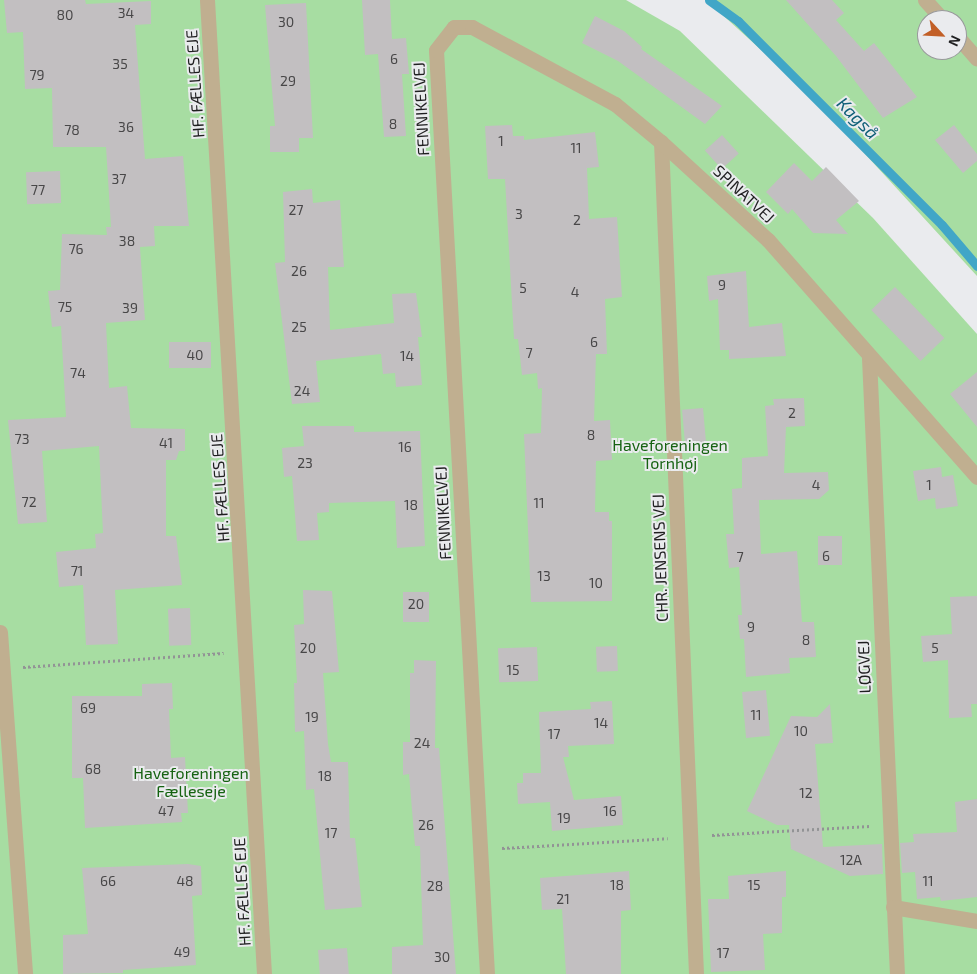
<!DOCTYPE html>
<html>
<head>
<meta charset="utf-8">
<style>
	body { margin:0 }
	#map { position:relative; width:977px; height:974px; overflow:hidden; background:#eaebee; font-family:"Exo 2",sans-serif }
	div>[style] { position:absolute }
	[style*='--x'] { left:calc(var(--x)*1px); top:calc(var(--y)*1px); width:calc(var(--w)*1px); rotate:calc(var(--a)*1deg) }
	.green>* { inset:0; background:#a7dda2 }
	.stream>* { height:9px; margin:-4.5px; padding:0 4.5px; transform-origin:4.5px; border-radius:4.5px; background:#41a6c7 }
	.building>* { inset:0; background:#c2bfc1; transform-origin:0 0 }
	.path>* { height:3px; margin-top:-1.5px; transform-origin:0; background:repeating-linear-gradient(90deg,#929395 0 2.5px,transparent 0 5px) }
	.service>* { height:15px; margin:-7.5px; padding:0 7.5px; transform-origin:7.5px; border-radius:7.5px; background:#c0af90 }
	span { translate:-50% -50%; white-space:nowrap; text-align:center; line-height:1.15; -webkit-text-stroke:4px #eaebee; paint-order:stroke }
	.number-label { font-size:14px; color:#484748 }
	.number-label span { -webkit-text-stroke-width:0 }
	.street-label { font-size:16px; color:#1f1f20 }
	.park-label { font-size:16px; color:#156211 }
	.water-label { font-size:18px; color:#106078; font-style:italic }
	.north { position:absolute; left:917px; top:10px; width:50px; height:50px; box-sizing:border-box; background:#eaebee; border:1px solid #99999c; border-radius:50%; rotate:115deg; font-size:14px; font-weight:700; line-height:20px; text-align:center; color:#1f1f20 }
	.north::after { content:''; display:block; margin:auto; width:18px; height:22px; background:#c25f27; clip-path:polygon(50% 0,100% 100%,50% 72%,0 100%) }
</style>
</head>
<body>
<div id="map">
	<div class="green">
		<div style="clip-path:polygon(0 0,626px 0,680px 31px,873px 218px,977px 334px,977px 974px,0 974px)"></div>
		<div style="clip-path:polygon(evenodd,706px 0,977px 0,977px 276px,811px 95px,706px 0,927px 20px,957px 20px,957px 50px,927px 50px,927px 20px)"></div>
	</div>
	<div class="stream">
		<div style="--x:709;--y:0;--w:36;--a:36"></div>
		<div style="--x:738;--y:21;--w:288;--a:45"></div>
		<div style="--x:942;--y:225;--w:54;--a:49.5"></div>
	</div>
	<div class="building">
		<div style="clip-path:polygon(4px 0,85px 0,86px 4px,151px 1px,151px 24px,135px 25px,145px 159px,183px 156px,189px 226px,154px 226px,155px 246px,140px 247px,145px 320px,106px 323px,109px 388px,127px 386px,131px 428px,185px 429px,185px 451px,179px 451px,176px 460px,166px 460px,166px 536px,176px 536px,182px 585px,115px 590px,118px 644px,86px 645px,83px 585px,59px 587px,56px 552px,96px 548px,95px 534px,103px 533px,99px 446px,42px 451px,47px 522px,18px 524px,8px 420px,66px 417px,61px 326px,52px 327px,48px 291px,60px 290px,62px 234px,107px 235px,106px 227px,111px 227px,106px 147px,53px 147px,52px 88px,25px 89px,23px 32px,7px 33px)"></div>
		<div style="clip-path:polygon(362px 0,390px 0,392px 39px,406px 38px,409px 74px,402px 74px,406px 136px,384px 137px,378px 54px,365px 55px)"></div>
		<div style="clip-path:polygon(786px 0,832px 0,844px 13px,836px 20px,864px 51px,874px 43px,917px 97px,883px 118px,836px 56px)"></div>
		<div style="clip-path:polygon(306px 3px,313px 138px,299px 138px,299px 152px,270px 152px,270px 126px,275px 126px,265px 5px)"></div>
		<div style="clip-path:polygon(595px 16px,624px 31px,642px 47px,641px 49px,722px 106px,705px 124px,618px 61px,582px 43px)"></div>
		<div style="clip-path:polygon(512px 125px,513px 136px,524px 136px,524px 140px,595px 132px,599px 167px,587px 168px,589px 219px,617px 217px,622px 297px,605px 299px,607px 354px,596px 354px,594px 421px,610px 420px,612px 460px,596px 461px,595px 512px,609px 512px,609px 521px,612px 521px,612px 601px,531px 602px,524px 434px,541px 433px,542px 388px,538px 389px,537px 373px,522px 375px,518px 339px,514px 339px,505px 179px,488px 179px,485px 126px)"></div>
		<div style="clip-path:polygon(954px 125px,977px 154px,977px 161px,963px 173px,935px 140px)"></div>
		<div style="left:722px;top:135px;width:25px;height:23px;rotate:48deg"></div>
		<div style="clip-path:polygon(794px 163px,812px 181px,826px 167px,859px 201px,836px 220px,848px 234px,813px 233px,792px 209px,788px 214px,766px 192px)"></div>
		<div style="left:60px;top:171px;width:32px;height:34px;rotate:88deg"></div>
		<div style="clip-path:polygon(312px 189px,313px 203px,340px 200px,344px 267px,328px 267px,330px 330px,394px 323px,392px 294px,416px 293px,422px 337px,418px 337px,422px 385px,396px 387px,395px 373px,383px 374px,381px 354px,316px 361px,320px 402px,292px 404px,275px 263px,285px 262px,283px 192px)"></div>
		<div style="clip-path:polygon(746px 271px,749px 327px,782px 323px,786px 356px,729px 359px,729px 350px,720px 350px,718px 299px,709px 301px,707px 276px)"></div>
		<div style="left:895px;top:287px;width:71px;height:33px;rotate:46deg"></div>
		<div style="left:211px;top:342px;width:26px;height:42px;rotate:90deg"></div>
		<div style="clip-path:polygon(977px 372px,977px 427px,950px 394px)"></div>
		<div style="clip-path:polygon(804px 398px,805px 426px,786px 427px,784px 473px,828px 472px,829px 490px,819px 499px,759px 500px,761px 554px,797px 551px,802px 622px,814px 622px,816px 657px,789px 658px,790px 673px,746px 677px,744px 639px,740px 639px,738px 615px,742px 615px,739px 567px,729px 568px,726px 534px,734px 534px,732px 489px,742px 488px,742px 458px,768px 456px,765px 406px,774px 405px,773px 399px)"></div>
		<div style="left:703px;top:408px;width:38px;height:21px;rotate:85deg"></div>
		<div style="clip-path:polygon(302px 426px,354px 426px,354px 432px,420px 431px,425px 546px,397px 548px,395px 501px,329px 503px,329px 512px,317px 513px,319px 540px,297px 541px,292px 476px,284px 477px,282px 448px,304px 446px)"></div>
		<div style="clip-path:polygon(941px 467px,942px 477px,953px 475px,958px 506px,936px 509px,935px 498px,918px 501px,913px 471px)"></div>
		<div style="left:818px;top:536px;width:24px;height:29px"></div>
		<div style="clip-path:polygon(303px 590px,332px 591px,339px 672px,323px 673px,328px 744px,331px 762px,348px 762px,350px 838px,355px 838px,362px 907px,325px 910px,314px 789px,306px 790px,304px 731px,295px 732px,294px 683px,297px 683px,294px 625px,304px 624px)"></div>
		<div style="left:403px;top:592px;width:26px;height:30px"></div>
		<div style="clip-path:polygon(977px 596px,977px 704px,971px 704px,972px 717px,949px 718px,948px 660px,923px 662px,921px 636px,952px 634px,950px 597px)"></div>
		<div style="left:190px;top:608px;width:37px;height:22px;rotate:88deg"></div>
		<div style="left:617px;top:646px;width:25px;height:21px;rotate:88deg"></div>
		<div style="left:537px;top:647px;width:34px;height:39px;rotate:88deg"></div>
		<div style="clip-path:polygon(414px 660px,436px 661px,435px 748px,439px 748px,456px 974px,392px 974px,392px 947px,423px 945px,420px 846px,415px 846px,409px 774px,403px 775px,403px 742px,410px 742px,410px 673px,414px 673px)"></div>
		<div style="clip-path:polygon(172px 683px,173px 709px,169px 709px,171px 758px,185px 757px,188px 813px,181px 813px,182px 822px,85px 828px,83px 778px,72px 778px,72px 696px,142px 696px,142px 684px)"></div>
		<div style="left:766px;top:690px;width:46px;height:24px;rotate:85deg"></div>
		<div style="clip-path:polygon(612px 701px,614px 744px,568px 746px,569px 757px,563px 757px,574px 800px,621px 796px,623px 825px,552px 831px,550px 802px,518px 804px,517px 783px,523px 783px,523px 773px,541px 773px,539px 712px,591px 709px,590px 702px)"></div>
		<div style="clip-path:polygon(830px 704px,833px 743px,815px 744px,823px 847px,882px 844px,883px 874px,850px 876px,791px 849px,789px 825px,777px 825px,747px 811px,791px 716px,817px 717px)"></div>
		<div style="clip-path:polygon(977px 799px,977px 897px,941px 901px,940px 897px,917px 899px,915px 872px,902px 873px,900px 843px,914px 842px,913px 834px,957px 832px,955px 802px)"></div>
		<div style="clip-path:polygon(188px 864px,201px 866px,202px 895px,192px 896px,196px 965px,123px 970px,123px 973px,63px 974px,63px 935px,88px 934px,82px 868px)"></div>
		<div style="clip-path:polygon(629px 871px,631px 910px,621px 911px,621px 974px,566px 974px,562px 909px,542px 910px,540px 878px)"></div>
		<div style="clip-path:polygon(786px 871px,786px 897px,782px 897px,782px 933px,763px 934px,765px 970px,711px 972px,708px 899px,729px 899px,728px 876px)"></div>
		<div style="left:347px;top:948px;width:26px;height:29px;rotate:86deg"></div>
	</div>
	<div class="path">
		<div style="--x:23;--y:667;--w:201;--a:-4"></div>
		<div style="--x:712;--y:835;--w:158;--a:-3.3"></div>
		<div style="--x:502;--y:848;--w:166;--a:-3.4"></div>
	</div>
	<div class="service">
		<div style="--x:207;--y:0;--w:976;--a:86.65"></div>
		<div style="--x:925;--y:0;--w:27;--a:48"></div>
		<div style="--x:957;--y:36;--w:30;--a:49"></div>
		<div style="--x:661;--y:142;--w:833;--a:87.59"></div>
		<div style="--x:869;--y:358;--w:617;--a:87.4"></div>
		<div style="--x:0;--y:632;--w:343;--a:85.8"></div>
		<div style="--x:893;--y:907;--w:85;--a:9.5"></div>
		<div style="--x:487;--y:974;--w:925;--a:-93.16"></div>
		<div style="--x:436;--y:50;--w:29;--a:-52"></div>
		<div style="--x:454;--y:27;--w:18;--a:0"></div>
		<div style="--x:472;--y:27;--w:162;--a:28.3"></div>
		<div style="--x:615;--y:104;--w:60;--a:39.6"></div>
		<div style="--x:661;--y:142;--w:145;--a:42.5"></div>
		<div style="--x:768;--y:240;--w:316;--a:48.6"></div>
	</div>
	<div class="number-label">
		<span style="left:126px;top:13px">34</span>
		<span style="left:65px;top:15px">80</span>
		<span style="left:286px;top:22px">30</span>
		<span style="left:394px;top:59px">6</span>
		<span style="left:120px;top:64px">35</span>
		<span style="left:37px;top:75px">79</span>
		<span style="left:288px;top:81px">29</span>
		<span style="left:393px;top:124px">8</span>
		<span style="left:126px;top:127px">36</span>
		<span style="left:72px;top:130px">78</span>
		<span style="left:501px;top:141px">1</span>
		<span style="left:576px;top:148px">11</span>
		<span style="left:119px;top:179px">37</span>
		<span style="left:38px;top:190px">77</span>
		<span style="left:296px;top:210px">27</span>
		<span style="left:519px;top:214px">3</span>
		<span style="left:577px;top:220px">2</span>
		<span style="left:127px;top:241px">38</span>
		<span style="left:76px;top:249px">76</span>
		<span style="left:299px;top:271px">26</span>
		<span style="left:722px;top:285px">9</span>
		<span style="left:523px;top:288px">5</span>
		<span style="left:575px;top:292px">4</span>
		<span style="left:65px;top:307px">75</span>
		<span style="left:130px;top:308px">39</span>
		<span style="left:299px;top:327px">25</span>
		<span style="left:594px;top:342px">6</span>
		<span style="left:529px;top:353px">7</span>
		<span style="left:195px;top:355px">40</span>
		<span style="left:407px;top:356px">14</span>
		<span style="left:78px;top:373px">74</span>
		<span style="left:302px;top:391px">24</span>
		<span style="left:792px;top:413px">2</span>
		<span style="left:591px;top:435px">8</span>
		<span style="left:22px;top:439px">73</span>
		<span style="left:166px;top:443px">41</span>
		<span style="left:405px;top:447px">16</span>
		<span style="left:305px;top:463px">23</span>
		<span style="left:816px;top:485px">4</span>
		<span style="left:929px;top:485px">1</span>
		<span style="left:29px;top:502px">72</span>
		<span style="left:539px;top:503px">11</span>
		<span style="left:411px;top:505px">18</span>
		<span style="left:826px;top:556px">6</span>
		<span style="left:740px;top:557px">7</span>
		<span style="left:77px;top:571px">71</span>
		<span style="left:544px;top:576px">13</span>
		<span style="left:596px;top:583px">10</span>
		<span style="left:416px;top:604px">20</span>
		<span style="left:751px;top:627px">9</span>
		<span style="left:806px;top:640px">8</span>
		<span style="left:308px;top:648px">20</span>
		<span style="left:935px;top:648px">5</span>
		<span style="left:513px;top:670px">15</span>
		<span style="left:88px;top:708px">69</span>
		<span style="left:756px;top:715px">11</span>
		<span style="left:312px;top:717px">19</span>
		<span style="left:601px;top:723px">14</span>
		<span style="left:801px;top:731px">10</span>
		<span style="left:554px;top:734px">17</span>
		<span style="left:422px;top:743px">24</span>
		<span style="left:93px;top:769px">68</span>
		<span style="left:325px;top:776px">18</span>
		<span style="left:806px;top:793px">12</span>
		<span style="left:166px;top:811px">47</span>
		<span style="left:610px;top:811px">16</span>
		<span style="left:564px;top:818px">19</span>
		<span style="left:426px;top:825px">26</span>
		<span style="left:331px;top:833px">17</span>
		<span style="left:851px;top:860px">12A</span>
		<span style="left:108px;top:881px">66</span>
		<span style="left:185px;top:881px">48</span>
		<span style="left:928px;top:881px">11</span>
		<span style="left:617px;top:885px">18</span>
		<span style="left:754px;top:885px">15</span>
		<span style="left:435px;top:886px">28</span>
		<span style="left:563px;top:899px">21</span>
		<span style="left:182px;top:952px">49</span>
		<span style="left:723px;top:953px">17</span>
		<span style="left:442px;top:957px">30</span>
	</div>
	<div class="street-label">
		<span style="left:195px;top:84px;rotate:-94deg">HF. FÆLLES EJE</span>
		<span style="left:421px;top:109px;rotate:-93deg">FENNIKELVEJ</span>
		<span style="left:744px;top:194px;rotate:43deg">SPINATVEJ</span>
		<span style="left:220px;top:488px;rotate:-94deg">HF. FÆLLES EJE</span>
		<span style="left:443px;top:513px;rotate:-93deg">FENNIKELVEJ</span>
		<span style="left:660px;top:558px;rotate:-92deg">CHR. JENSENS VEJ</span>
		<span style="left:864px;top:667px;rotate:-92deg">LØGVEJ</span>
		<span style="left:242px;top:892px;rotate:-93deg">HF. FÆLLES EJE</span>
	</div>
	<div class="park-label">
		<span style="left:670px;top:454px">Haveforeningen<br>Tornhøj</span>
		<span style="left:191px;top:782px">Haveforeningen<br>Fælleseje</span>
	</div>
	<div class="water-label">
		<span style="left:858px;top:118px;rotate:45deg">Kagså</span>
	</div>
	<div class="north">N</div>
</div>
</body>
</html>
